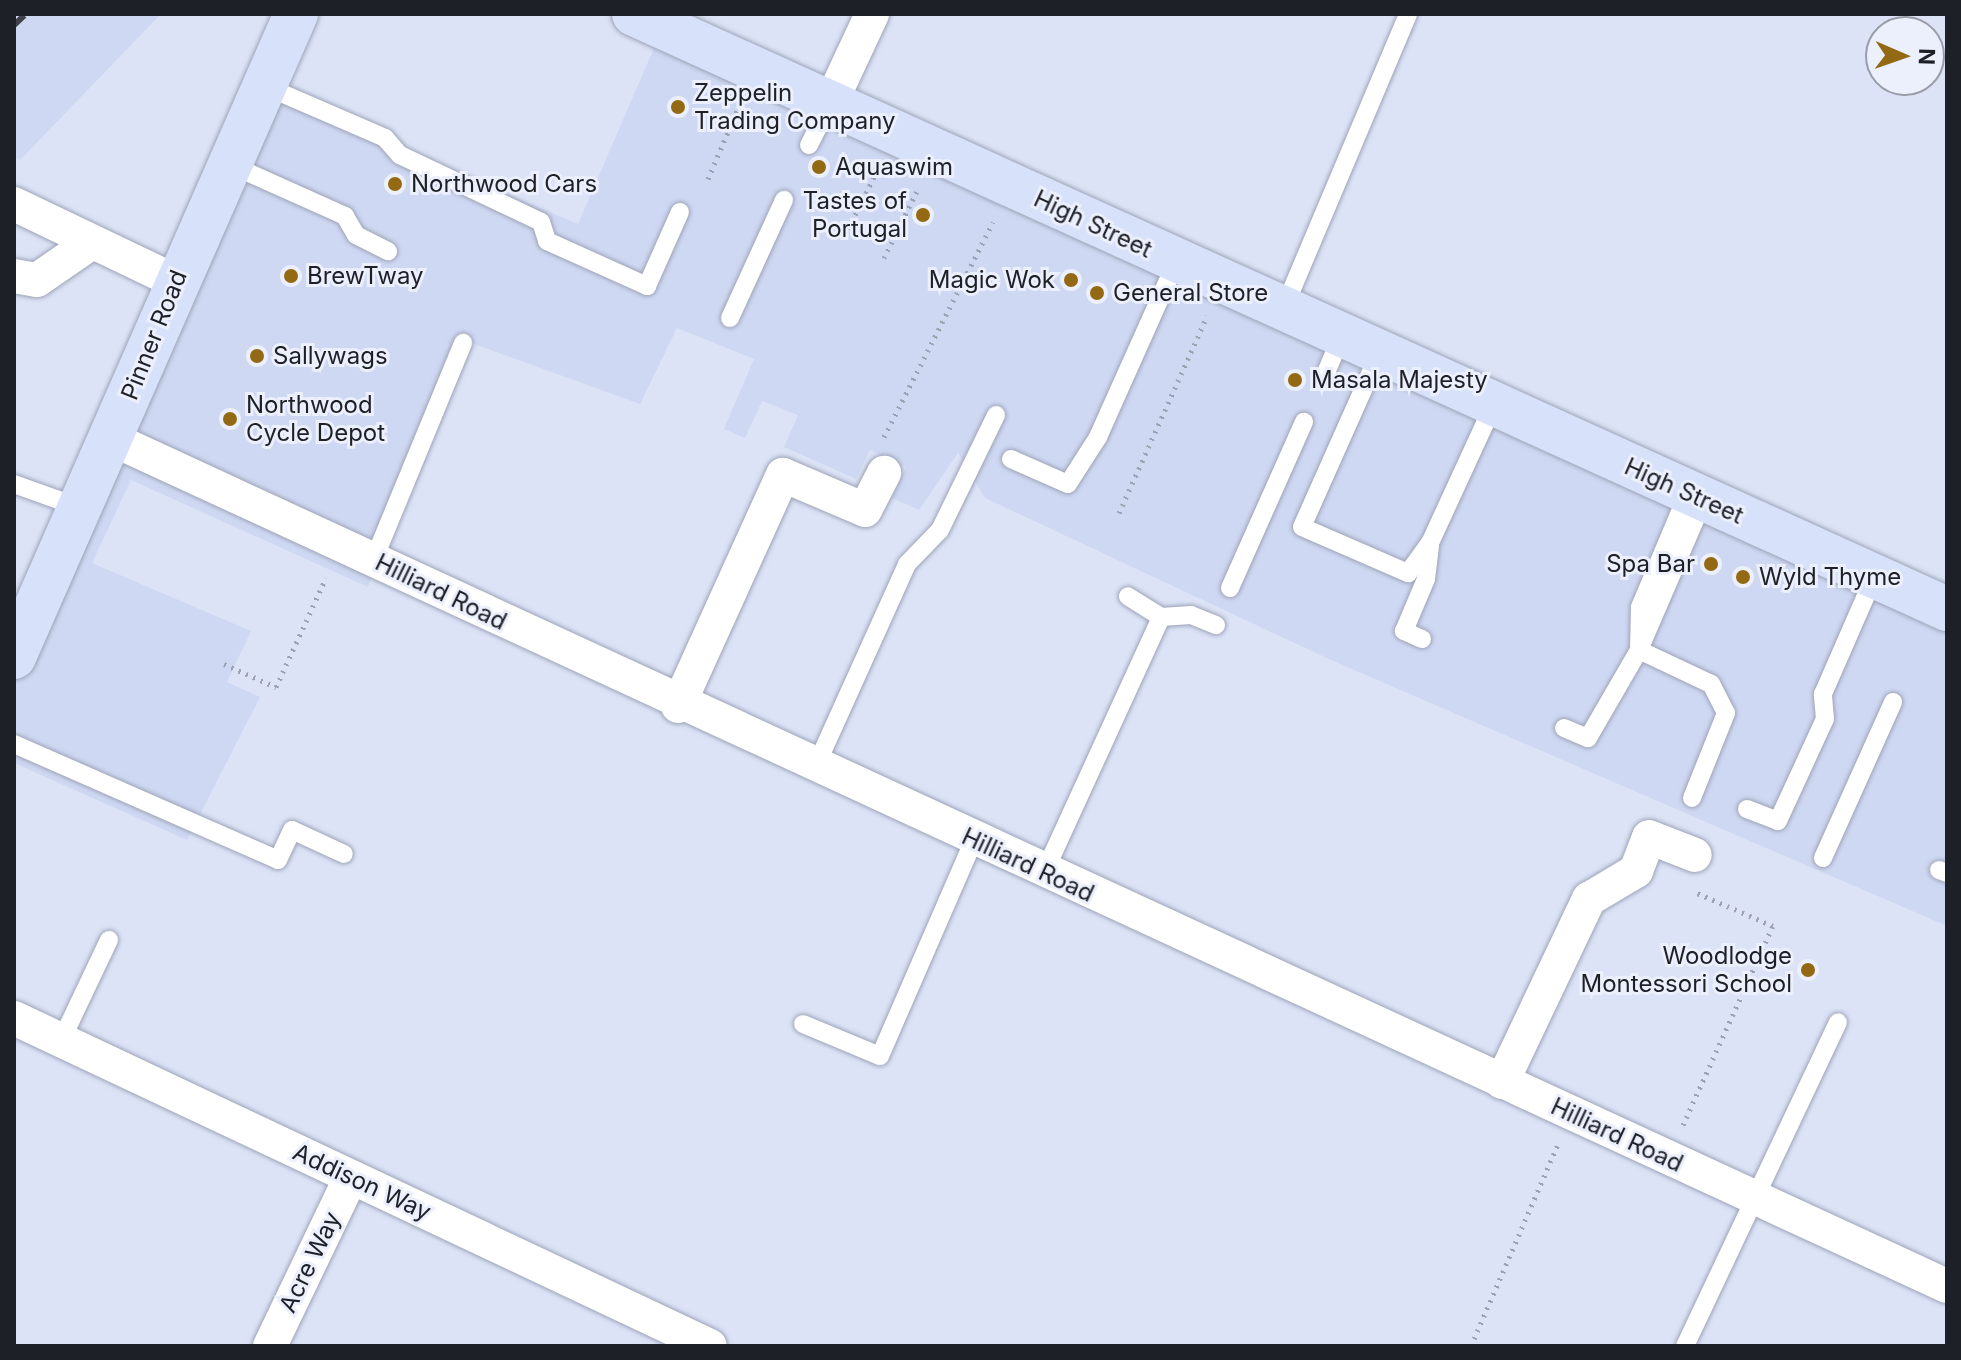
<!DOCTYPE html>
<style>
body{margin:0}
#map{position:relative;width:1961px;height:1360px;overflow:hidden;background:#dce3f7;font-family:Inter,sans-serif}
div>[style]{position:absolute}
.built>*{inset:0;background:#cfd8f3}
.path>*{height:5px;margin-top:-2.5px;transform-origin:0;background:repeating-linear-gradient(90deg,#9da2b2 0 2px,transparent 0 8px)}
.roads{filter:drop-shadow(0 0 2px #9da4b7) drop-shadow(0 0 2px #9da4b7)}
.lane>*{height:18px;margin:-9px;padding:0 9px;transform-origin:9px;border-radius:9px;background:#fff}
.street>*{height:34px;margin:-17px;padding:0 17px;transform-origin:17px;border-radius:17px;background:#fff}
.primary>*{height:44px;margin:-22px;padding:0 22px;transform-origin:22px;border-radius:22px;background:#d8e1fa}
.rail>*{height:6px;margin-top:-3px;transform-origin:0;background:repeating-linear-gradient(90deg,#3e414a 0 14px,transparent 0 28px)}
.dots>*{width:22px;height:22px;translate:-50% -50%;box-sizing:border-box;border:4px solid #ecf0fc;border-radius:50%}
span{translate:-50% -50%;white-space:nowrap;text-align:center;line-height:1.15;-webkit-text-stroke:6px #ecf0fc;paint-order:stroke}
.poi-label{font-size:24px;color:#1e2027}
.left{translate:0 -50%;text-align:left}
.right{translate:-100% -50%;text-align:right}
.street-label{font-size:24px;color:#1e2027}
.frame{position:absolute;inset:0;border:16px solid #1e2027;pointer-events:none}
.north{position:absolute;left:1865px;top:16px;width:80px;height:80px;box-sizing:border-box;background:#ecf0fc;border:2px solid #9a9da7;border-radius:50%;rotate:92deg;font-size:22px;font-weight:700;line-height:32px;text-align:center;color:#1e2027}
.north::after{content:'';display:block;margin:auto;width:28px;height:36px;background:#936a13;clip-path:polygon(50% 0,100% 100%,50% 72%,0 100%)}
</style>
<div id="map">
<div class="built">
<i style="clip-path:polygon(14px 14px,161px 14px,20px 160px,14px 156px)"></i>
<i style="clip-path:polygon(663px 27px,1947px 622px,1947px 926px,1331px 660px,985px 498px,958px 453px,919px 510px,892px 498px,906px 467px,870px 450px,856px 479px,784px 447px,798px 415px,762px 401px,745px 438px,724px 429px,754px 359px,677px 328px,640px 404px,471px 343px,368px 587px,131px 480px,92px 563px,251px 631px,227px 682px,260px 697px,187px 840px,14px 763px,14px 657px,259px 90px,578px 224px)"></i>
</div>
<div class="path">
<i style="left:708px;top:179px;width:79px;rotate:-67deg"></i>
<i style="left:848px;top:229px;width:67px;rotate:-63.4deg"></i>
<i style="left:884px;top:258px;width:79px;rotate:-63.8deg"></i>
<i style="left:884px;top:437px;width:241px;rotate:-63.1deg"></i>
<i style="left:1119px;top:513px;width:216px;rotate:-65.9deg"></i>
<i style="left:224px;top:664px;width:57px;rotate:23.9deg"></i>
<i style="left:276px;top:687px;width:120px;rotate:-65.4deg"></i>
<i style="left:1683px;top:1125px;width:218px;rotate:-65.7deg"></i>
<i style="left:1773px;top:926px;width:83px;rotate:-156.5deg"></i>
<i style="left:1471px;top:1346px;width:220px;rotate:-66.7deg"></i>
</div>
<div class="roads">
<div class="lane">
<i style="left:265px;top:86px;width:131px;rotate:23.4deg"></i>
<i style="left:385px;top:138px;width:23px;rotate:49deg"></i>
<i style="left:400px;top:155px;width:156px;rotate:25.4deg"></i>
<i style="left:541px;top:222px;width:20px;rotate:72deg"></i>
<i style="left:547px;top:241px;width:110px;rotate:24.2deg"></i>
<i style="left:647px;top:286px;width:81px;rotate:-66deg"></i>
<i style="left:809px;top:145px;width:48px;rotate:-62.9deg"></i>
<i style="left:229px;top:164px;width:127px;rotate:24.1deg"></i>
<i style="left:345px;top:216px;width:22px;rotate:60deg"></i>
<i style="left:356px;top:235px;width:36px;rotate:27deg"></i>
<i style="left:1284px;top:308px;width:319px;rotate:-67.1deg"></i>
<i style="left:730px;top:318px;width:130px;rotate:-65.4deg"></i>
<i style="left:1379px;top:354px;width:189px;rotate:114deg"></i>
<i style="left:1302px;top:527px;width:116px;rotate:23.5deg"></i>
<i style="left:1408px;top:573px;width:37px;rotate:-54deg"></i>
<i style="left:1430px;top:543px;width:151px;rotate:-65.3deg"></i>
<i style="left:1325px;top:375px;width:41px;rotate:-67.2deg"></i>
<i style="left:1011px;top:459px;width:62px;rotate:23.7deg"></i>
<i style="left:1068px;top:484px;width:56px;rotate:-57.4deg"></i>
<i style="left:1098px;top:437px;width:191px;rotate:-65.9deg"></i>
<i style="left:14px;top:484px;width:71px;rotate:19.7deg"></i>
<i style="left:374px;top:559px;width:234px;rotate:-67.6deg"></i>
<i style="left:1230px;top:588px;width:182px;rotate:-66deg"></i>
<i style="left:1161px;top:617px;width:30px;rotate:-4deg"></i>
<i style="left:1191px;top:615px;width:27px;rotate:22deg"></i>
<i style="left:1422px;top:639px;width:20px;rotate:-156deg"></i>
<i style="left:1404px;top:631px;width:56px;rotate:-67.1deg"></i>
<i style="left:1426px;top:579px;width:33px;rotate:-83deg"></i>
<i style="left:1564px;top:728px;width:26px;rotate:23deg"></i>
<i style="left:1588px;top:738px;width:102px;rotate:-59.9deg"></i>
<i style="left:1639px;top:650px;width:43px;rotate:-88.7deg"></i>
<i style="left:1640px;top:607px;width:124px;rotate:-67.2deg"></i>
<i style="left:14px;top:744px;width:288px;rotate:23.7deg"></i>
<i style="left:278px;top:860px;width:33px;rotate:-65deg"></i>
<i style="left:292px;top:830px;width:57px;rotate:24.8deg"></i>
<i style="left:815px;top:768px;width:224px;rotate:-65.7deg"></i>
<i style="left:907px;top:564px;width:47px;rotate:-45.9deg"></i>
<i style="left:940px;top:530px;width:128px;rotate:-64deg"></i>
<i style="left:1692px;top:798px;width:92px;rotate:-68.2deg"></i>
<i style="left:1726px;top:713px;width:33px;rotate:-117deg"></i>
<i style="left:1711px;top:684px;width:80px;rotate:-154.7deg"></i>
<i style="left:1639px;top:650px;width:164px;rotate:-66.7deg"></i>
<i style="left:1747px;top:809px;width:33px;rotate:21deg"></i>
<i style="left:1778px;top:821px;width:112px;rotate:-65.3deg"></i>
<i style="left:1825px;top:719px;width:25px;rotate:-95deg"></i>
<i style="left:1823px;top:694px;width:128px;rotate:-66.4deg"></i>
<i style="left:1823px;top:858px;width:171px;rotate:-65.8deg"></i>
<i style="left:1939px;top:870px;width:9px;rotate:21deg"></i>
<i style="left:1044px;top:873px;width:281px;rotate:-65.4deg"></i>
<i style="left:1161px;top:617px;width:39px;rotate:-148deg"></i>
<i style="left:803px;top:1024px;width:83px;rotate:22.6deg"></i>
<i style="left:880px;top:1056px;width:236px;rotate:-66.5deg"></i>
<i style="left:61px;top:1041px;width:112px;rotate:-64.6deg"></i>
<i style="left:1685px;top:1346px;width:358px;rotate:-64.7deg"></i>
</div>
<div class="street">
<i style="left:831px;top:102px;width:97px;rotate:-65deg"></i>
<i style="left:14px;top:204px;width:178px;rotate:25.6deg"></i>
<i style="left:14px;top:276px;width:23px;rotate:10deg"></i>
<i style="left:37px;top:280px;width:67px;rotate:-34.6deg"></i>
<i style="left:112px;top:439px;width:2021px;rotate:24.78deg"></i>
<i style="left:678px;top:706px;width:254px;rotate:-65.6deg"></i>
<i style="left:783px;top:475px;width:89px;rotate:23.1deg"></i>
<i style="left:865px;top:510px;width:42px;rotate:-62.8deg"></i>
<i style="left:14px;top:1018px;width:769px;rotate:25.23deg"></i>
<i style="left:1502px;top:1082px;width:203px;rotate:-64.6deg"></i>
<i style="left:1589px;top:899px;width:55px;rotate:-30.8deg"></i>
<i style="left:1636px;top:871px;width:36px;rotate:-69deg"></i>
<i style="left:1649px;top:837px;width:49px;rotate:21.4deg"></i>
<i style="left:270px;top:1346px;width:187px;rotate:-64.4deg"></i>
</div>
<div class="primary">
<i style="left:634px;top:14px;width:1442px;rotate:24.38deg"></i>
<i style="left:14px;top:657px;width:702px;rotate:-66.32deg"></i>
</div>
</div>
<div class="rail">
<i style="left:14px;top:25px;width:16px;rotate:-43deg"></i>
</div>
<div class="dots">
<i style="left:678px;top:107px;background:#936a13"></i>
<i style="left:819px;top:167px;background:#936a13"></i>
<i style="left:395px;top:184px;background:#936a13"></i>
<i style="left:923px;top:215px;background:#936a13"></i>
<i style="left:291px;top:276px;background:#936a13"></i>
<i style="left:1071px;top:280px;background:#936a13"></i>
<i style="left:1097px;top:293px;background:#936a13"></i>
<i style="left:257px;top:356px;background:#936a13"></i>
<i style="left:1295px;top:380px;background:#936a13"></i>
<i style="left:230px;top:419px;background:#936a13"></i>
<i style="left:1711px;top:564px;background:#936a13"></i>
<i style="left:1743px;top:577px;background:#936a13"></i>
<i style="left:1808px;top:970px;background:#936a13"></i>
</div>
<div class="poi-label">
<span class="left" style="left:694px;top:107px">Zeppelin<br>Trading Company</span>
<span class="left" style="left:835px;top:167px">Aquaswim</span>
<span class="left" style="left:411px;top:184px">Northwood Cars</span>
<span class="right" style="left:907px;top:215px">Tastes of<br>Portugal</span>
<span class="left" style="left:307px;top:276px">BrewTway</span>
<span class="right" style="left:1055px;top:280px">Magic Wok</span>
<span class="left" style="left:1113px;top:293px">General Store</span>
<span class="left" style="left:273px;top:356px">Sallywags</span>
<span class="left" style="left:1311px;top:380px">Masala Majesty</span>
<span class="left" style="left:246px;top:419px">Northwood<br>Cycle Depot</span>
<span class="right" style="left:1695px;top:564px">Spa Bar</span>
<span class="left" style="left:1759px;top:577px">Wyld Thyme</span>
<span class="right" style="left:1792px;top:970px">Woodlodge<br>Montessori School</span>
</div>
<div class="street-label">
<span style="left:1093px;top:224px;rotate:25deg">High Street</span>
<span style="left:154px;top:335px;rotate:-68deg">Pinner Road</span>
<span style="left:1684px;top:491px;rotate:24deg">High Street</span>
<span style="left:441px;top:592px;rotate:26deg">Hilliard Road</span>
<span style="left:1028px;top:865px;rotate:25deg">Hilliard Road</span>
<span style="left:1617px;top:1135px;rotate:25deg">Hilliard Road</span>
<span style="left:362px;top:1182px;rotate:25deg">Addison Way</span>
<span style="left:310px;top:1262px;rotate:-64deg">Acre Way</span>
</div>
<div class="frame"></div>
<div class="north">N</div>
</div>
